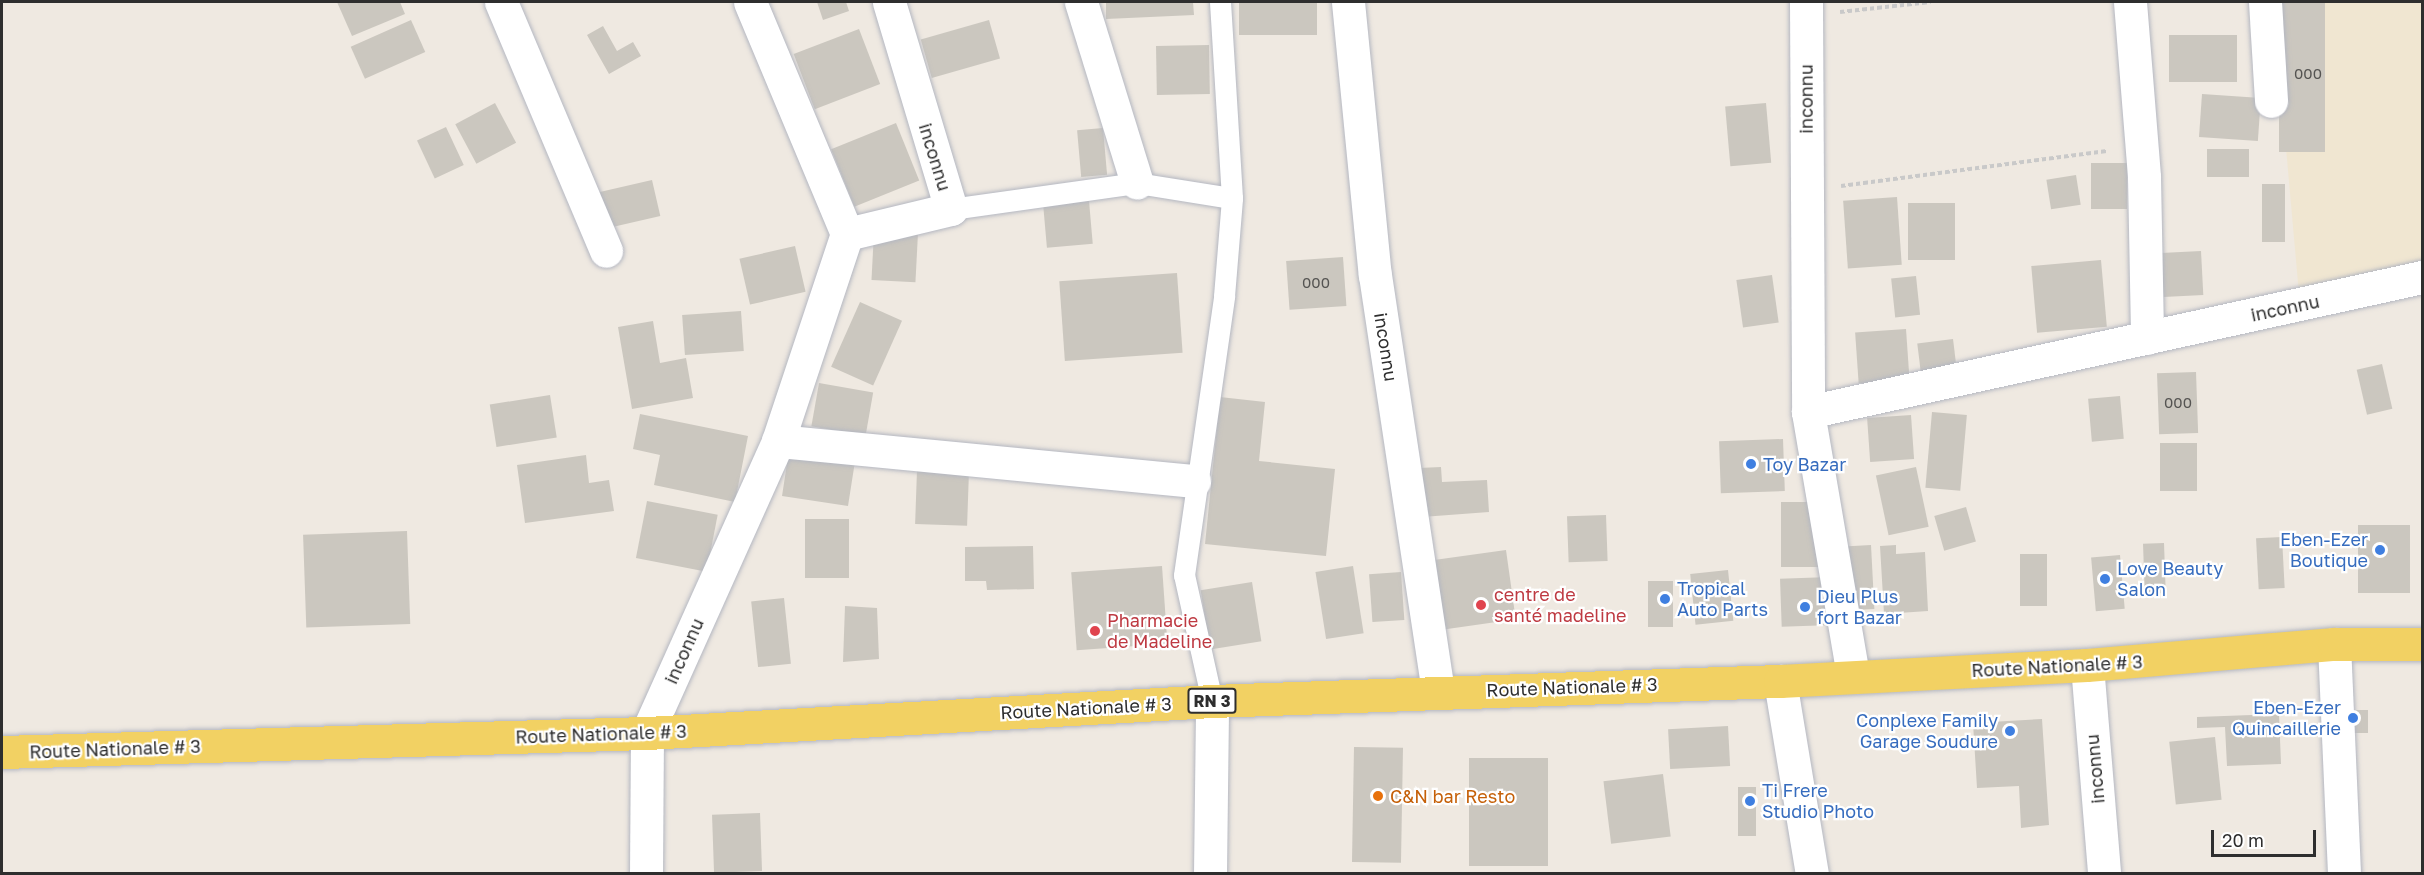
<!DOCTYPE html>
<meta charset="utf-8">
<style>
body{margin:0}
#map{position:relative;width:2424px;height:875px;overflow:hidden;background:#efe9e1;font-family:"Golos Text",sans-serif}
div>[style]{position:absolute}
.education>*{inset:0;background:#f0e6d1}
.building>*{inset:0;background:#cbc7bf;transform-origin:0 0}
.path>*{height:4px;margin-top:-2px;transform-origin:0;background:repeating-linear-gradient(90deg,#c9c9c9 0 4.5px,transparent 0 7.5px)}
.roads{filter:drop-shadow(0 0 2px #b4b7c1) drop-shadow(0 0 2px #b4b7c1)}
.service>*{height:21px;margin:-10.5px;padding:0 10.5px;transform-origin:10.5px;border-radius:10.5px;background:#fff}
.minor>*{height:33px;margin:-16.5px;padding:0 16.5px;transform-origin:16.5px;border-radius:16.5px;background:#fff}
.tertiary>*{height:33px;margin:-16.5px;padding:0 16.5px;transform-origin:16.5px;border-radius:16.5px;background:#fff}
.primary>*{height:33px;margin:-16.5px;padding:0 16.5px;transform-origin:16.5px;border-radius:16.5px;background:#f2d163}
.dots>*{width:16px;height:16px;translate:-50% -50%;box-sizing:border-box;border:3px solid #fff;border-radius:50%}
span{translate:-50% -50%;white-space:nowrap;text-align:center;line-height:1.15;-webkit-text-stroke:4.5px #fff;paint-order:stroke}
.number-label{font-size:15px;color:#555452}
.number-label span{-webkit-text-stroke-width:0}
.shield-label span{padding:2px 4px;background:#fff;border:2px solid;border-radius:4px;-webkit-text-stroke-width:0}
.shield-label{font-size:16px;color:#2e2e2e;font-weight:700}
.street-label{font-size:18px;color:#2e2e2e}
.shop-label{font-size:18px;color:#366cbe}
.left{translate:0 -50%;text-align:left}
.right{translate:-100% -50%;text-align:right}
.health-label{font-size:18px;color:#be3a42}
.food-label{font-size:18px;color:#c56008}
.frame{position:absolute;inset:0;border:3px solid #2e2e2e;pointer-events:none}
.scale{position:absolute;left:2211px;top:830px;width:105px;height:27px;box-sizing:border-box;border:3px solid #2e2e2e;border-top:0;padding-left:8px;font-size:18px;line-height:21px;white-space:nowrap;color:#2e2e2e;-webkit-text-stroke:4px #fff;paint-order:stroke}
</style>
<div id="map">
<div class="education">
<i style="clip-path:polygon(2273px 2px,2422px 2px,2422px 268px,2299px 294px)"></i>
</div>
<div class="building">
<i style="clip-path:polygon(337px 2px,400px 2px,405px 14px,352px 36px)"></i>
<i style="clip-path:polygon(817px 2px,846px 2px,849px 11px,823px 20px)"></i>
<i style="clip-path:polygon(1106px 2px,1193px 2px,1194px 15px,1106px 19px)"></i>
<i style="left:1239px;top:2px;width:78px;height:33px"></i>
<i style="left:2279px;top:2px;width:46px;height:150px"></i>
<i style="left:411px;top:20px;width:35px;height:66px;rotate:66deg"></i>
<i style="left:989px;top:20px;width:40px;height:71px;rotate:74deg"></i>
<i style="clip-path:polygon(603px 26px,617px 51px,633px 42px,641px 56px,609px 74px,587px 35px)"></i>
<i style="left:859px;top:29px;width:59px;height:70px;rotate:69deg"></i>
<i style="left:2237px;top:35px;width:47px;height:68px;rotate:90deg"></i>
<i style="left:1209px;top:45px;width:49px;height:53px;rotate:89deg"></i>
<i style="left:2202px;top:94px;width:59px;height:43px;rotate:4deg"></i>
<i style="left:495px;top:103px;width:45px;height:45px;rotate:62deg"></i>
<i style="left:1766px;top:103px;width:60px;height:41px;rotate:85deg"></i>
<i style="left:896px;top:123px;width:62px;height:70px;rotate:68deg"></i>
<i style="left:446px;top:127px;width:42px;height:32px;rotate:65deg"></i>
<i style="left:1103px;top:128px;width:47px;height:26px;rotate:85deg"></i>
<i style="left:2207px;top:149px;width:42px;height:28px"></i>
<i style="left:2127px;top:163px;width:46px;height:36px;rotate:90deg"></i>
<i style="left:2076px;top:175px;width:30px;height:30px;rotate:81deg"></i>
<i style="left:652px;top:180px;width:37px;height:58px;rotate:77deg"></i>
<i style="left:2262px;top:184px;width:23px;height:58px"></i>
<i style="left:1897px;top:197px;width:68px;height:54px;rotate:86deg"></i>
<i style="left:1089px;top:201px;width:43px;height:46px;rotate:85deg"></i>
<i style="left:1908px;top:203px;width:47px;height:57px"></i>
<i style="left:874px;top:232px;width:44px;height:48px;rotate:3deg"></i>
<i style="left:795px;top:246px;width:47px;height:57px;rotate:77deg"></i>
<i style="left:2201px;top:251px;width:44px;height:40px;rotate:87deg"></i>
<i style="left:1343px;top:257px;width:49px;height:57px;rotate:86deg"></i>
<i style="left:2101px;top:260px;width:67px;height:70px;rotate:85deg"></i>
<i style="left:1177px;top:273px;width:80px;height:118px;rotate:86deg"></i>
<i style="left:1772px;top:275px;width:48px;height:36px;rotate:82deg"></i>
<i style="left:1916px;top:276px;width:39px;height:25px;rotate:84deg"></i>
<i style="left:860px;top:302px;width:46px;height:71px;rotate:24deg"></i>
<i style="left:741px;top:311px;width:40px;height:59px;rotate:86deg"></i>
<i style="clip-path:polygon(653px 321px,660px 363px,686px 358px,693px 398px,632px 409px,618px 327px)"></i>
<i style="left:1906px;top:329px;width:51px;height:51px;rotate:86deg"></i>
<i style="left:1953px;top:339px;width:34px;height:36px;rotate:83deg"></i>
<i style="left:2382px;top:364px;width:46px;height:26px;rotate:77deg"></i>
<i style="left:2196px;top:372px;width:61px;height:39px;rotate:88deg"></i>
<i style="left:819px;top:383px;width:55px;height:44px;rotate:10deg"></i>
<i style="left:550px;top:395px;width:43px;height:61px;rotate:81deg"></i>
<i style="left:2120px;top:396px;width:43px;height:32px;rotate:85deg"></i>
<i style="clip-path:polygon(1220px 397px,1265px 402px,1259px 461px,1335px 469px,1326px 556px,1205px 544px)"></i>
<i style="left:1932px;top:412px;width:35px;height:76px;rotate:5deg"></i>
<i style="clip-path:polygon(640px 414px,748px 436px,735px 502px,654px 485px,660px 455px,633px 449px)"></i>
<i style="left:1911px;top:415px;width:44px;height:44px;rotate:86deg"></i>
<i style="left:1783px;top:439px;width:52px;height:64px;rotate:88deg"></i>
<i style="left:2160px;top:443px;width:37px;height:48px"></i>
<i style="clip-path:polygon(821px 450px,856px 455px,848px 506px,782px 496px,788px 457px,819px 462px)"></i>
<i style="clip-path:polygon(586px 455px,589px 483px,609px 480px,614px 511px,525px 523px,517px 465px)"></i>
<i style="clip-path:polygon(1441px 467px,1442px 482px,1487px 480px,1489px 512px,1422px 517px,1419px 468px)"></i>
<i style="left:1916px;top:467px;width:61px;height:41px;rotate:78deg"></i>
<i style="left:917px;top:470px;width:52px;height:54px;rotate:2deg"></i>
<i style="left:647px;top:501px;width:72px;height:58px;rotate:11deg"></i>
<i style="clip-path:polygon(1781px 502px,1814px 502px,1814px 544px,1823px 544px,1823px 567px,1781px 567px)"></i>
<i style="left:1966px;top:507px;width:36px;height:33px;rotate:74deg"></i>
<i style="left:1606px;top:515px;width:46px;height:39px;rotate:88deg"></i>
<i style="left:805px;top:519px;width:44px;height:59px"></i>
<i style="left:2358px;top:525px;width:52px;height:68px"></i>
<i style="left:407px;top:531px;width:93px;height:104px;rotate:88deg"></i>
<i style="left:2282px;top:537px;width:51px;height:26px;rotate:87deg"></i>
<i style="left:2164px;top:543px;width:50px;height:21px;rotate:88deg"></i>
<i style="left:1871px;top:545px;width:64px;height:27px;rotate:87deg"></i>
<i style="clip-path:polygon(1896px 545px,1896px 554px,1925px 552px,1928px 611px,1884px 614px,1880px 546px)"></i>
<i style="clip-path:polygon(1033px 546px,1034px 589px,987px 590px,986px 581px,965px 581px,965px 547px)"></i>
<i style="left:1506px;top:550px;width:70px;height:78px;rotate:82deg"></i>
<i style="left:2020px;top:554px;width:27px;height:52px"></i>
<i style="left:2120px;top:555px;width:54px;height:29px;rotate:85deg"></i>
<i style="left:1162px;top:566px;width:78px;height:91px;rotate:86deg"></i>
<i style="left:1353px;top:566px;width:68px;height:38px;rotate:81deg"></i>
<i style="left:1728px;top:570px;width:51px;height:38px;rotate:84deg"></i>
<i style="left:1401px;top:572px;width:48px;height:32px;rotate:86deg"></i>
<i style="left:1830px;top:577px;width:48px;height:50px;rotate:88deg"></i>
<i style="left:1648px;top:581px;width:25px;height:46px"></i>
<i style="left:1252px;top:582px;width:60px;height:52px;rotate:81deg"></i>
<i style="left:784px;top:598px;width:66px;height:33px;rotate:84deg"></i>
<i style="clip-path:polygon(845px 606px,877px 608px,879px 659px,843px 662px)"></i>
<i style="left:2344px;top:710px;width:24px;height:23px"></i>
<i style="clip-path:polygon(2279px 714px,2281px 764px,2227px 766px,2225px 727px,2197px 728px,2197px 717px)"></i>
<i style="clip-path:polygon(2042px 719px,2049px 825px,2021px 828px,2019px 786px,1977px 788px,1973px 723px)"></i>
<i style="left:1728px;top:726px;width:40px;height:60px;rotate:87deg"></i>
<i style="left:2215px;top:737px;width:63px;height:46px;rotate:84deg"></i>
<i style="left:1354px;top:747px;width:49px;height:115px;rotate:1deg"></i>
<i style="left:1548px;top:758px;width:108px;height:79px;rotate:90deg"></i>
<i style="left:1663px;top:774px;width:63px;height:60px;rotate:83deg"></i>
<i style="left:1738px;top:787px;width:18px;height:49px"></i>
<i style="left:760px;top:813px;width:58px;height:48px;rotate:88deg"></i>
</div>
<div class="path">
<i style="left:1840px;top:12px;width:91px;rotate:-6.3deg"></i>
<i style="left:1841px;top:186px;width:268px;rotate:-7.5deg"></i>
</div>
<div class="roads">
<div class="service">
<i style="left:951px;top:209px;width:188px;rotate:-8deg"></i>
<i style="left:1137px;top:183px;width:96px;rotate:9deg"></i>
<i style="left:1212px;top:701px;width:129px;rotate:-102.5deg"></i>
<i style="left:1184px;top:575px;width:282px;rotate:-81.8deg"></i>
<i style="left:1224px;top:296px;width:98px;rotate:-85.3deg"></i>
<i style="left:1232px;top:198px;width:196px;rotate:-93.5deg"></i>
</div>
<div class="minor">
<i style="left:501px;top:2px;width:270px;rotate:67.1deg"></i>
<i style="left:1081px;top:2px;width:189px;rotate:72.8deg"></i>
<i style="left:1348px;top:2px;width:274px;rotate:84.4deg"></i>
<i style="left:1375px;top:275px;width:421px;rotate:81.4deg"></i>
<i style="left:1806px;top:2px;width:410px;rotate:89.7deg"></i>
<i style="left:1808px;top:412px;width:268px;rotate:80.3deg"></i>
<i style="left:2130px;top:2px;width:176px;rotate:85.4deg"></i>
<i style="left:2144px;top:177px;width:161px;rotate:88.9deg"></i>
<i style="left:2265px;top:2px;width:99px;rotate:86.5deg"></i>
<i style="left:847px;top:234px;width:107px;rotate:-13.5deg"></i>
<i style="left:951px;top:209px;width:216px;rotate:-106.7deg"></i>
<i style="left:1808px;top:412px;width:629px;rotate:-12.4deg"></i>
<i style="left:778px;top:441px;width:418px;rotate:5.5deg"></i>
<i style="left:2334px;top:644px;width:230px;rotate:87.5deg"></i>
<i style="left:2087px;top:665px;width:210px;rotate:85.3deg"></i>
<i style="left:1780px;top:681px;width:196px;rotate:80.6deg"></i>
<i style="left:646px;top:874px;width:141px;rotate:-89.6deg"></i>
<i style="left:647px;top:733px;width:320px;rotate:-65.8deg"></i>
<i style="left:778px;top:441px;width:218px;rotate:-71.6deg"></i>
<i style="left:847px;top:234px;width:251px;rotate:-112.7deg"></i>
</div>
<div class="tertiary">
<i style="left:1210px;top:874px;width:173px;rotate:-89.3deg"></i>
</div>
<div class="primary">
<i style="left:2px;top:752px;width:645px;rotate:-1.69deg"></i>
<i style="left:647px;top:733px;width:566px;rotate:-3.24deg"></i>
<i style="left:1212px;top:701px;width:568px;rotate:-2.02deg"></i>
<i style="left:1780px;top:681px;width:307px;rotate:-3deg"></i>
<i style="left:2087px;top:665px;width:248px;rotate:-4.9deg"></i>
<i style="left:2334px;top:644px;width:88px"></i>
</div>
</div>
<div class="dots">
<i style="left:1751px;top:464px;background:#3f7fe0"></i>
<i style="left:2380px;top:550px;background:#3f7fe0"></i>
<i style="left:2105px;top:579px;background:#3f7fe0"></i>
<i style="left:1665px;top:599px;background:#3f7fe0"></i>
<i style="left:1481px;top:605px;background:#e0444e"></i>
<i style="left:1805px;top:607px;background:#3f7fe0"></i>
<i style="left:1095px;top:631px;background:#e0444e"></i>
<i style="left:2353px;top:718px;background:#3f7fe0"></i>
<i style="left:2010px;top:731px;background:#3f7fe0"></i>
<i style="left:1378px;top:796px;background:#e8710a"></i>
<i style="left:1750px;top:801px;background:#3f7fe0"></i>
</div>
<div class="number-label">
<span style="left:2308px;top:74px">000</span>
<span style="left:1316px;top:283px">000</span>
<span style="left:2178px;top:403px">000</span>
</div>
<div class="shield-label">
<span style="left:1212px;top:701px">RN 3</span>
</div>
<div class="street-label">
<span style="left:1806px;top:99px;rotate:-90deg">inconnu</span>
<span style="left:935px;top:157px;rotate:73deg">inconnu</span>
<span style="left:2285px;top:308px;rotate:-12deg">inconnu</span>
<span style="left:1386px;top:347px;rotate:81deg">inconnu</span>
<span style="left:684px;top:651px;rotate:-66deg">inconnu</span>
<span style="left:2057px;top:666px;rotate:-3deg">Route Nationale # 3</span>
<span style="left:1572px;top:687px;rotate:-2deg">Route Nationale # 3</span>
<span style="left:1086px;top:708px;rotate:-3deg">Route Nationale # 3</span>
<span style="left:601px;top:734px;rotate:-2deg">Route Nationale # 3</span>
<span style="left:115px;top:749px;rotate:-2deg">Route Nationale # 3</span>
<span style="left:2095px;top:769px;rotate:-95deg">inconnu</span>
</div>
<div class="shop-label">
<span class="left" style="left:1763px;top:464px">Toy Bazar</span>
<span class="right" style="left:2368px;top:550px">Eben-Ezer<br>Boutique</span>
<span class="left" style="left:2117px;top:579px">Love Beauty<br>Salon</span>
<span class="left" style="left:1677px;top:599px">Tropical<br>Auto Parts</span>
<span class="left" style="left:1817px;top:607px">Dieu Plus<br>fort Bazar</span>
<span class="right" style="left:2341px;top:718px">Eben-Ezer<br>Quincaillerie</span>
<span class="right" style="left:1998px;top:731px">Conplexe Family<br>Garage Soudure</span>
<span class="left" style="left:1762px;top:801px">Ti Frere<br>Studio Photo</span>
</div>
<div class="health-label">
<span class="left" style="left:1494px;top:605px">centre de<br>santé madeline</span>
<span class="left" style="left:1107px;top:631px">Pharmacie<br>de Madeline</span>
</div>
<div class="food-label">
<span class="left" style="left:1390px;top:796px">C&amp;N bar Resto</span>
</div>
<div class="frame"></div>
<div class="scale">20 m</div>
</div>
